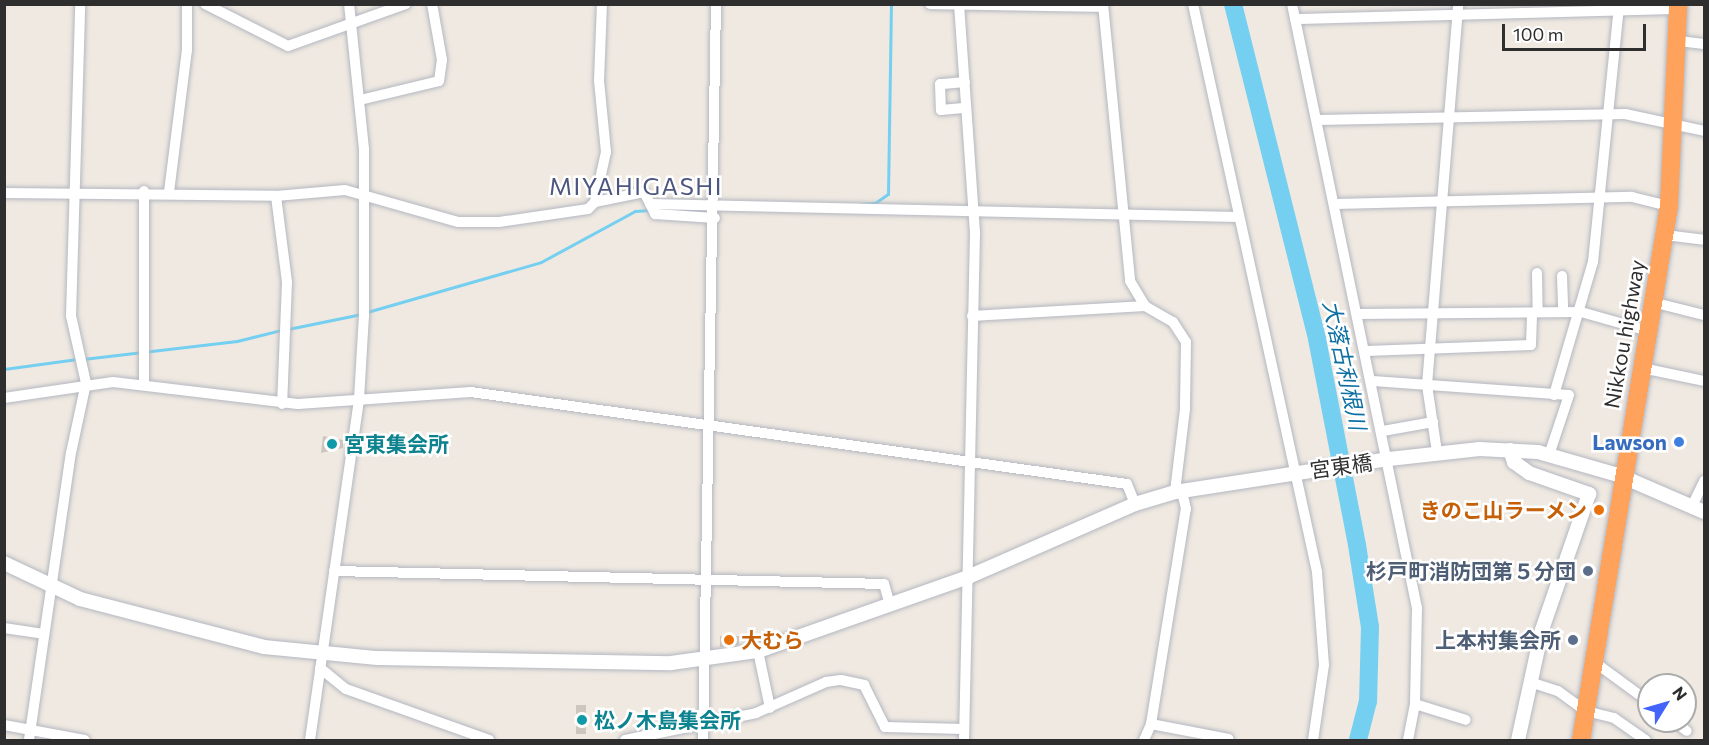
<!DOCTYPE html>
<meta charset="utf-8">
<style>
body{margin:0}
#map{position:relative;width:1709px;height:745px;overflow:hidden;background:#efe9e1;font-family:Commissioner,"Noto Sans JP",sans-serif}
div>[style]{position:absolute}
.stream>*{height:3px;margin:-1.5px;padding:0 1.5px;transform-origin:1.5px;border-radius:1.5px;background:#75cff0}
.river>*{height:18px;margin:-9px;padding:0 9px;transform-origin:9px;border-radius:9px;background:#75cff0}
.building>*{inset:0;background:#cbc7bf;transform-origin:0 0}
.roads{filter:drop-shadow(0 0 2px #b4b7c1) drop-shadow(0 0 2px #b4b7c1)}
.street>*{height:10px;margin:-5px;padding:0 5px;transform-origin:5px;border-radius:5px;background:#fff}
.secondary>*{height:14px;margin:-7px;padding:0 7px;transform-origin:7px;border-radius:7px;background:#fff}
.highway>*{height:18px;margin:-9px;padding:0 9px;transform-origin:9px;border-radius:9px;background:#ffa35c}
.dots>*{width:16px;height:16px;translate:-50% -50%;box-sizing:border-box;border:3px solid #fff;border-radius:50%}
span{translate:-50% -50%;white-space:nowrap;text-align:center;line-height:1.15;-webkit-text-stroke:5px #fff;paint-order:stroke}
.street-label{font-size:21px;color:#2e2e2e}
.shop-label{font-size:21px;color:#366cbe;font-weight:700}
.right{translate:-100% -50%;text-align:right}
.culture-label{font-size:21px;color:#0d838f;font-weight:700}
.left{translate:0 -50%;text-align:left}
.food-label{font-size:21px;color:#c56008;font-weight:700}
.service-label{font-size:21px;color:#4e5e75;font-weight:700}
.water-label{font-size:22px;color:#0d6fa3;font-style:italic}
.quarter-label{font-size:24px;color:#4d5680;letter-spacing:1.5px}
.frame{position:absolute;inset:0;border:6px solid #2e2e2e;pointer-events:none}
.north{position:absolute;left:1637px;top:673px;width:60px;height:60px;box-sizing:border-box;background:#fff;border:2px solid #ababab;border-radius:50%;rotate:53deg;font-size:16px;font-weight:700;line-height:24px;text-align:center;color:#2e2e2e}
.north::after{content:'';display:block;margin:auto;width:21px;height:27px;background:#4264fb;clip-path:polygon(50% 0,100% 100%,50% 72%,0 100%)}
.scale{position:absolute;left:1502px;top:24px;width:144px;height:27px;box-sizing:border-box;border:3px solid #2e2e2e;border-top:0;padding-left:8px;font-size:18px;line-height:21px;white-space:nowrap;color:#2e2e2e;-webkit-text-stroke:4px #fff;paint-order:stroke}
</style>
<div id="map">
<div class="stream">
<i style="left:860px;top:204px;width:15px;rotate:-4deg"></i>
<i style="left:875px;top:203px;width:16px;rotate:-35deg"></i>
<i style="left:888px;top:194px;width:190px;rotate:-89.1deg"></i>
<i style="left:367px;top:312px;width:181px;rotate:-16deg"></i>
<i style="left:541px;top:262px;width:107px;rotate:-28.5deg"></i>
<i style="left:635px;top:211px;width:15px;rotate:-4deg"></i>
<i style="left:288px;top:329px;width:75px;rotate:-11.6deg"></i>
<i style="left:83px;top:359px;width:155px;rotate:-6.7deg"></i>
<i style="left:237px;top:341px;width:45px;rotate:-14deg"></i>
<i style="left:4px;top:369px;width:74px;rotate:-7.8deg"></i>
</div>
<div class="river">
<i style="left:1233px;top:4px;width:345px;rotate:75.9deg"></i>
<i style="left:1317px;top:339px;width:210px;rotate:79deg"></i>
<i style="left:1357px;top:545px;width:83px;rotate:81deg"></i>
<i style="left:1370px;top:627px;width:74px;rotate:91.5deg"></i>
<i style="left:1368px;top:701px;width:40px;rotate:104.4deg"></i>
</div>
<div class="building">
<i style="clip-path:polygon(323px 436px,343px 440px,343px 448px,321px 453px)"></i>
<i style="clip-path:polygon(720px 636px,739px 636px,739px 645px,720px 647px)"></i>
<i style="left:576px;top:705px;width:10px;height:29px"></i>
</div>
<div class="roads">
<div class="street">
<i style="left:205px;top:4px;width:93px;rotate:26.8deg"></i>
<i style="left:288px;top:46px;width:125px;rotate:-19.6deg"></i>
<i style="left:930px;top:4px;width:173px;rotate:1deg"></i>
<i style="left:959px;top:4px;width:230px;rotate:86deg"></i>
<i style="left:975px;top:233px;width:507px;rotate:91.24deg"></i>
<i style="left:1103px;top:4px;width:278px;rotate:84.4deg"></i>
<i style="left:1130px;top:281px;width:29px;rotate:59deg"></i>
<i style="left:1145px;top:306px;width:32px;rotate:30deg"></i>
<i style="left:1173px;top:322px;width:24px;rotate:57deg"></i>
<i style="left:1186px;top:342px;width:67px;rotate:90.9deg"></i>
<i style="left:1185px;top:409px;width:84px;rotate:96.9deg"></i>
<i style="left:1193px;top:4px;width:581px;rotate:77.68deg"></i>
<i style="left:1317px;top:572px;width:93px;rotate:85.7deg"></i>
<i style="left:1324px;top:665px;width:76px;rotate:98.3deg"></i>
<i style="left:1292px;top:4px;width:617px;rotate:78.31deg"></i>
<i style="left:1417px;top:608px;width:96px;rotate:91.2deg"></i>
<i style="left:1415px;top:704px;width:37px;rotate:101deg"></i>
<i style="left:1295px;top:19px;width:383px;rotate:-1.5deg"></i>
<i style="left:1679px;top:41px;width:25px;rotate:7deg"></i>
<i style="left:965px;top:82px;width:25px;rotate:175deg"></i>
<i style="left:940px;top:84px;width:26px;rotate:88deg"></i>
<i style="left:941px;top:110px;width:25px;rotate:-5deg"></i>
<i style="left:360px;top:100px;width:81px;rotate:-13.5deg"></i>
<i style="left:439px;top:81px;width:21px;rotate:-82deg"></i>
<i style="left:442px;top:60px;width:57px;rotate:-100.1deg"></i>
<i style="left:1317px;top:120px;width:308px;rotate:-1.1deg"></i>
<i style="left:1625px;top:114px;width:81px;rotate:12.1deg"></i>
<i style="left:169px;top:192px;width:143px;rotate:-82.8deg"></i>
<i style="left:187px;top:50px;width:46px;rotate:-90deg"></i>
<i style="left:4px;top:193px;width:272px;rotate:0.6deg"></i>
<i style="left:276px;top:196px;width:69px;rotate:-5deg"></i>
<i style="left:345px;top:190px;width:117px;rotate:15.8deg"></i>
<i style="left:458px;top:222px;width:41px"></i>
<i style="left:499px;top:222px;width:90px;rotate:-8.3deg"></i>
<i style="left:588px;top:209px;width:10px;rotate:-45deg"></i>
<i style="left:595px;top:202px;width:50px;rotate:-11.5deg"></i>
<i style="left:644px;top:192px;width:25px;rotate:63deg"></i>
<i style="left:655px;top:214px;width:60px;rotate:3.8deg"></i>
<i style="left:276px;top:196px;width:87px;rotate:82.7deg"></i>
<i style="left:287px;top:282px;width:122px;rotate:92.3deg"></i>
<i style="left:595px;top:202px;width:51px;rotate:-77.6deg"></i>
<i style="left:606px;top:152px;width:71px;rotate:-95.6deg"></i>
<i style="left:599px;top:81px;width:77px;rotate:-87.8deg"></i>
<i style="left:650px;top:204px;width:588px;rotate:1.27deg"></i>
<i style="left:1335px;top:204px;width:297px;rotate:-1.4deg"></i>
<i style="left:1632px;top:197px;width:38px;rotate:14deg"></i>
<i style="left:1665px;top:235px;width:39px;rotate:7deg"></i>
<i style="left:1537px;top:273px;width:39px;rotate:89deg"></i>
<i style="left:1562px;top:276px;width:36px;rotate:88deg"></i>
<i style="left:1652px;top:302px;width:54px;rotate:14deg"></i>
<i style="left:1358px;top:314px;width:223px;rotate:-0.5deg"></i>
<i style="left:1581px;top:312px;width:70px;rotate:15.8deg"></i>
<i style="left:972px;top:316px;width:173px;rotate:-3.3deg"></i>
<i style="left:1366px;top:351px;width:165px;rotate:-2.1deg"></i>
<i style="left:1531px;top:345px;width:32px;rotate:-88deg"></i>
<i style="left:1642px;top:368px;width:63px;rotate:11.8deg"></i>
<i style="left:1373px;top:381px;width:196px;rotate:4.1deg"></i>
<i style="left:1569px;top:395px;width:63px;rotate:108.4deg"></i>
<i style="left:144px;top:385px;width:194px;rotate:-90deg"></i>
<i style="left:1554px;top:395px;width:139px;rotate:-73.7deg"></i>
<i style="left:1593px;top:262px;width:259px;rotate:-84.2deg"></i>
<i style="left:4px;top:398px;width:110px;rotate:-8.4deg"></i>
<i style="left:113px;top:382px;width:186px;rotate:6.8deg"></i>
<i style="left:298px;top:404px;width:173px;rotate:-4deg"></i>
<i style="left:471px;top:392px;width:662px;rotate:7.98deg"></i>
<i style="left:1127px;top:484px;width:22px;rotate:68deg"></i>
<i style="left:1383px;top:431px;width:51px;rotate:-10.2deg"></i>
<i style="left:1437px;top:452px;width:68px;rotate:-98.5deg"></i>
<i style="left:1427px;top:385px;width:382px;rotate:-85.3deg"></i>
<i style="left:1692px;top:506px;width:28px;rotate:-64deg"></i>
<i style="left:334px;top:571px;width:550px;rotate:1.35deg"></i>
<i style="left:884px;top:584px;width:22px;rotate:74deg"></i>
<i style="left:4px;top:628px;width:40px;rotate:8.5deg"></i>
<i style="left:758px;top:651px;width:58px;rotate:78.1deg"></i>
<i style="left:1593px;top:661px;width:69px;rotate:36.2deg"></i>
<i style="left:320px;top:668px;width:33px;rotate:39deg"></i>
<i style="left:346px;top:689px;width:152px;rotate:19.6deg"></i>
<i style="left:1530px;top:682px;width:29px;rotate:18deg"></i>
<i style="left:1558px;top:691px;width:34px;rotate:36deg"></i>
<i style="left:1586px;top:711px;width:29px;rotate:14deg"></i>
<i style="left:1614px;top:718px;width:39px;rotate:35deg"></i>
<i style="left:1415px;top:704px;width:53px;rotate:17.4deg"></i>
<i style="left:1674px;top:721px;width:16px;rotate:38deg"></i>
<i style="left:1151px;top:724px;width:79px;rotate:10.9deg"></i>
<i style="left:4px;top:725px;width:82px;rotate:10.5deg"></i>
<i style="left:29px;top:740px;width:290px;rotate:-81.7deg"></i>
<i style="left:71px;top:453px;width:72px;rotate:-77.9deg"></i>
<i style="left:86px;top:383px;width:69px;rotate:-102.6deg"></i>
<i style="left:71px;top:316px;width:312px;rotate:-88.3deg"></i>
<i style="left:310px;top:740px;width:345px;rotate:-81.8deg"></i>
<i style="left:359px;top:399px;width:83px;rotate:-86.6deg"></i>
<i style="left:364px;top:316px;width:167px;rotate:-90deg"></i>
<i style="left:364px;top:149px;width:146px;rotate:-95.9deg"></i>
<i style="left:625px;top:740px;width:134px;rotate:-11.6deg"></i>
<i style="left:756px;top:713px;width:77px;rotate:-23.9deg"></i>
<i style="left:826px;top:682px;width:15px;rotate:-8deg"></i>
<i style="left:841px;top:680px;width:24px;rotate:12deg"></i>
<i style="left:864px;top:685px;width:47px;rotate:63.4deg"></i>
<i style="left:885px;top:727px;width:79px;rotate:1.5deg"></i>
<i style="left:703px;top:740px;width:736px;rotate:-88.99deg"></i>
<i style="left:1144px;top:740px;width:17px;rotate:-66deg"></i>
<i style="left:1151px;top:724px;width:218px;rotate:-80.8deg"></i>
<i style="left:1186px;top:509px;width:18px;rotate:-103deg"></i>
</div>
<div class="secondary">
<i style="left:1510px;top:450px;width:13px;rotate:72deg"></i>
<i style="left:1514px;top:462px;width:19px;rotate:36deg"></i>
<i style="left:1529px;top:473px;width:64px;rotate:19.3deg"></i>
<i style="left:1589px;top:494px;width:144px;rotate:109.1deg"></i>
<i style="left:1542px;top:630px;width:113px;rotate:102.3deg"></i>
<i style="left:4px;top:563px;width:84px;rotate:25.3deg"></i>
<i style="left:80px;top:599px;width:190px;rotate:14.6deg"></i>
<i style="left:264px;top:647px;width:114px;rotate:5.6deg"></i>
<i style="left:377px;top:658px;width:294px;rotate:1deg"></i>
<i style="left:671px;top:663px;width:88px;rotate:-7.9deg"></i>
<i style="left:758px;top:651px;width:223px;rotate:-19.4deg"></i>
<i style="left:968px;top:577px;width:182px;rotate:-23.6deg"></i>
<i style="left:1135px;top:504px;width:42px;rotate:-16.7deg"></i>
<i style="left:1175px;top:492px;width:217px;rotate:-8.8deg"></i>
<i style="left:1389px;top:459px;width:91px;rotate:-6.3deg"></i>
<i style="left:1479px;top:449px;width:59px;rotate:2.9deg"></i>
<i style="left:1538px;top:452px;width:86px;rotate:16.1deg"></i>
<i style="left:1621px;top:476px;width:90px;rotate:23.4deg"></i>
</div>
<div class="highway">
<i style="left:1581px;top:740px;width:541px;rotate:-80.64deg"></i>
<i style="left:1669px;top:206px;width:202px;rotate:-87.4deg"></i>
</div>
</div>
<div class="dots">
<i style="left:1679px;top:442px;background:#3f7fe0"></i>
<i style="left:332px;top:444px;background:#0f9aa8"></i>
<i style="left:1599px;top:510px;background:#e8710a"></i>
<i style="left:1588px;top:571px;background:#5c6f8a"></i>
<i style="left:729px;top:640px;background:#e8710a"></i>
<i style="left:1573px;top:640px;background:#5c6f8a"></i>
<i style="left:582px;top:720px;background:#0f9aa8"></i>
</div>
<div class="street-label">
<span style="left:1624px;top:334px;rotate:-80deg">Nikkou highway</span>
<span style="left:1341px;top:466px;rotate:-8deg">宮東橋</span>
</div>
<div class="shop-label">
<span class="right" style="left:1667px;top:442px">Lawson</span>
</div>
<div class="culture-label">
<span class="left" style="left:344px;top:444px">宮東集会所</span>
<span class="left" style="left:594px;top:720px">松ノ木島集会所</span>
</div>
<div class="food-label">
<span class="right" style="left:1587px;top:510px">きのこ山ラーメン</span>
<span class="left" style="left:741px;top:640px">大むら</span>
</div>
<div class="service-label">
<span class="right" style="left:1576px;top:571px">杉戸町消防団第５分団</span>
<span class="right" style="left:1561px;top:640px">上本村集会所</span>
</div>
<div class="water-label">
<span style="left:1345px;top:365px;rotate:78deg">大落古利根川</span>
</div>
<div class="quarter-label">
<span style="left:636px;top:186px">MIYAHIGASHI</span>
</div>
<div class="frame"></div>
<div class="north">N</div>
<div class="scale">100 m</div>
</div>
